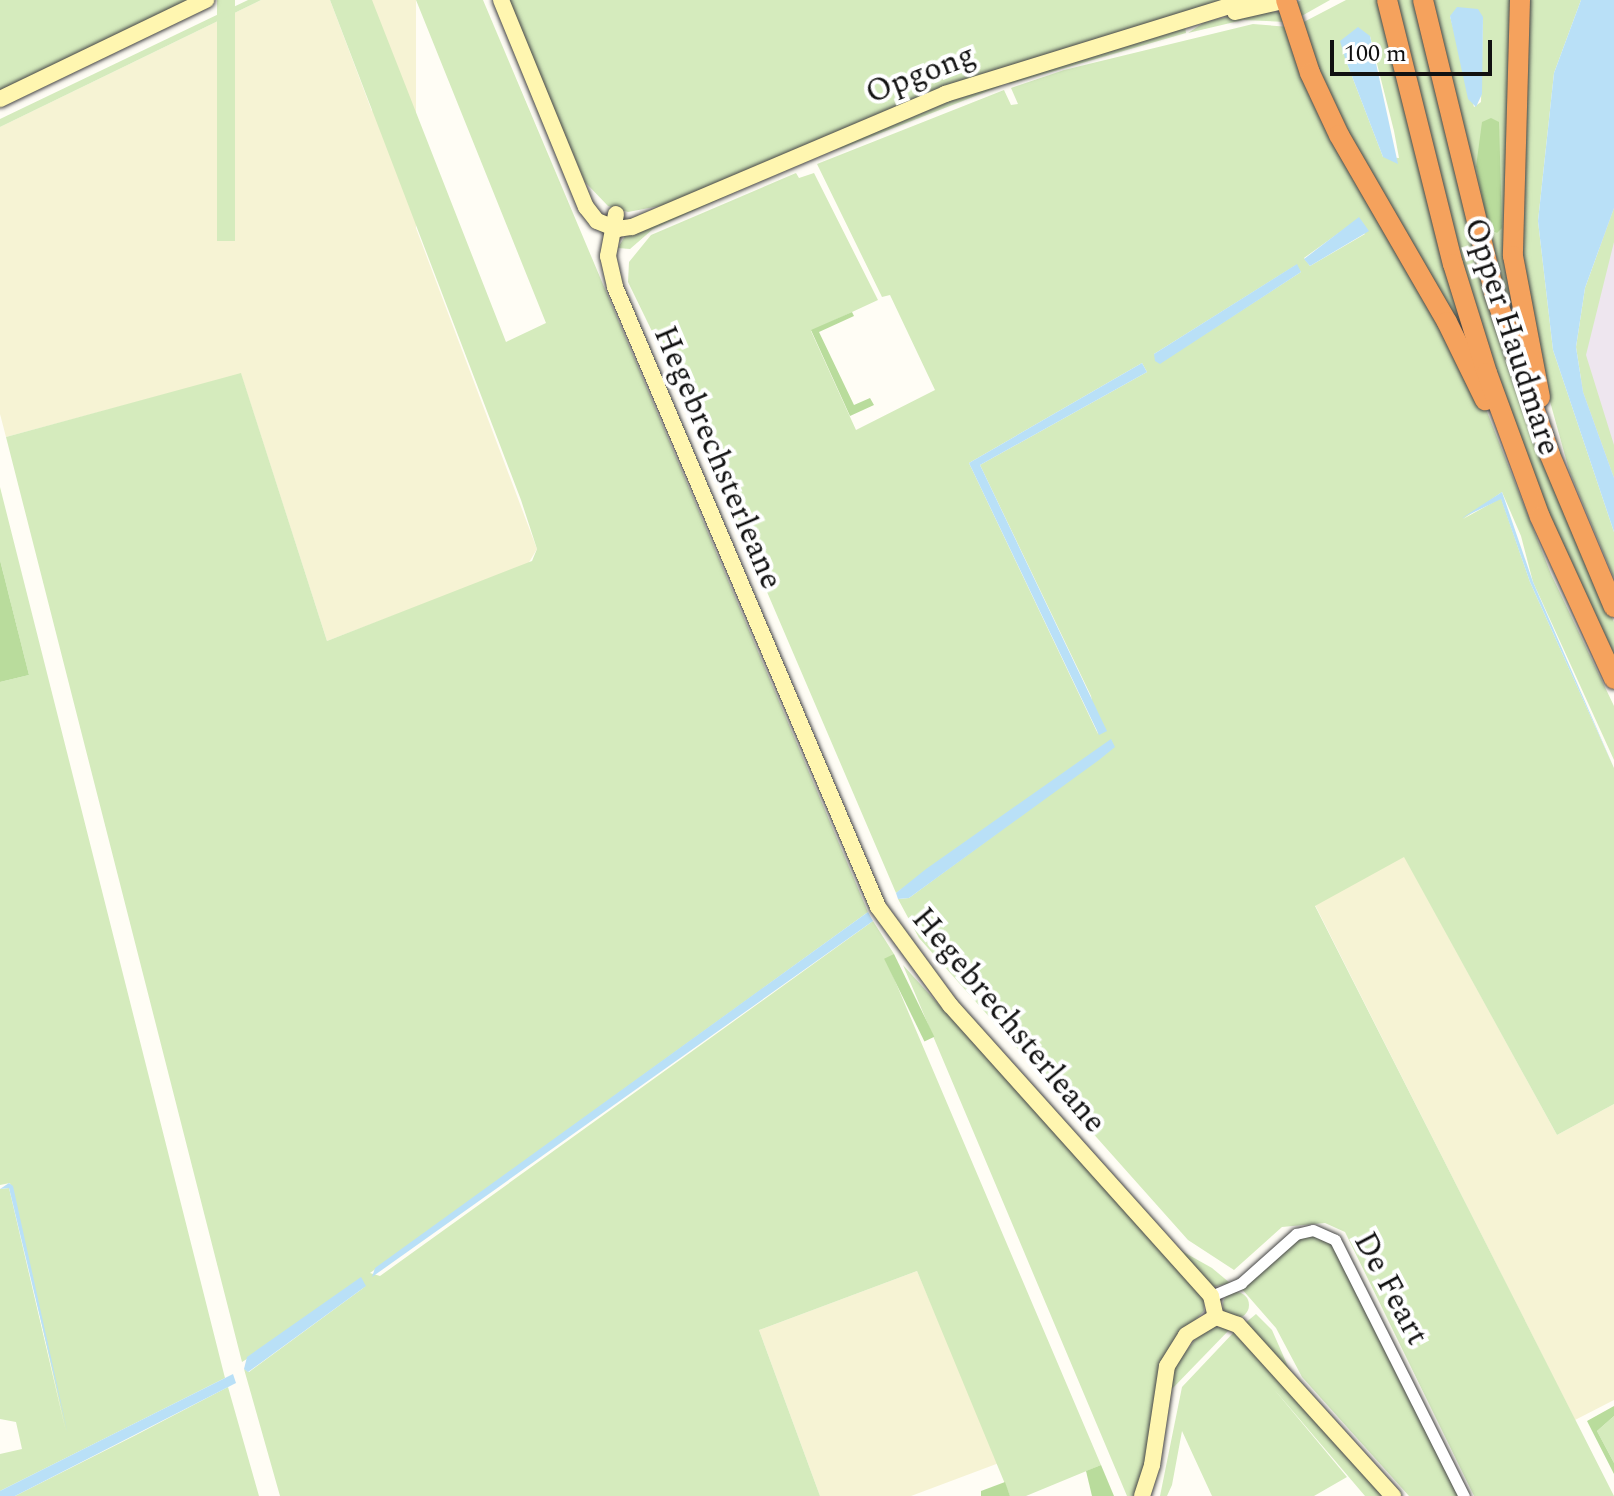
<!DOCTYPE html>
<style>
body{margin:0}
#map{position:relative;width:1614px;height:1496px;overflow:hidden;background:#fffdf5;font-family:Spectral,serif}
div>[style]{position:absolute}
.industrial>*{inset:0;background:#eee6ef}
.farmland>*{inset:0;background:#f6f3d4;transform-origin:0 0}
.green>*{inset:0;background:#d5ebbd;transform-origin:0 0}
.round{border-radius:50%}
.forest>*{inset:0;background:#b9dc9c;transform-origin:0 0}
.water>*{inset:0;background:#b9e0f7}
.roads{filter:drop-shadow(0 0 2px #444) drop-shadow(0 0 2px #444)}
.street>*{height:11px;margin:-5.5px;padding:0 5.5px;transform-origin:5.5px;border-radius:5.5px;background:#fff}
.secondary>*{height:16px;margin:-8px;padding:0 8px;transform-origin:8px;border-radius:8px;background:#fff6b0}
.highway>*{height:20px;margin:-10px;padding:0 10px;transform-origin:10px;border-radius:10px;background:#f5a25d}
span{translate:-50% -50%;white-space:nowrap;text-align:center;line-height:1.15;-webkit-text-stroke:8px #fff;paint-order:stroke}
.street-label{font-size:32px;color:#111}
.scale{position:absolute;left:1330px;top:40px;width:162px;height:36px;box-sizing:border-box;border:4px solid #111;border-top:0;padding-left:10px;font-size:24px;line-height:28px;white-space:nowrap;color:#111;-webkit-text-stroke:6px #fff;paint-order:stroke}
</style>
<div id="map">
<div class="industrial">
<i style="clip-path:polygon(1614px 141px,1614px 508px,1578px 405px)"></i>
</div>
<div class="farmland">
<i style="clip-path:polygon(261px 0,330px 0,537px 549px,528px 564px,327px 641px,241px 374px,6px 437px,0 414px,0 127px)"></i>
<i style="left:372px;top:0;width:44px;height:368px"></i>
<i style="clip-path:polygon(1404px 856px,1557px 1135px,1614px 1104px,1614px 1400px,1575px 1420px,1315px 905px)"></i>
<i style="clip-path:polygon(917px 1271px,999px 1463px,911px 1496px,820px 1496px,759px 1330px)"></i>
</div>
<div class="green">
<i style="clip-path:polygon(0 0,195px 0,0 94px)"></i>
<i style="left:217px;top:0;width:18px;height:241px"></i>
<i style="clip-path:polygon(248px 0,261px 0,0 127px,0 119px)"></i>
<i style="clip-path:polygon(330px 0,372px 0,506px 342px,546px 323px,416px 0,483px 0,868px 912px,370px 1273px,380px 1276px,873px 921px,894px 954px,887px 962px,1101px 1465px,1026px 1496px,1010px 1496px,917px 1271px,759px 1330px,820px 1496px,280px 1496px,244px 1369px,249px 1372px,366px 1286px,242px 1362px,6px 437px,241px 373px,327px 641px,532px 561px,537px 549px,521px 500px)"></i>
<i style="clip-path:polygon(507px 0,1238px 0,1111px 35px,670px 204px,628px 212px,608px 206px,585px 182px)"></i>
<i style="clip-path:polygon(1301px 0,1330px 0,1298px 18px,1296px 3px)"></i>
<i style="clip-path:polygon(evenodd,1346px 0,1380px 0,1482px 376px,1341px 134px,1298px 25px,1346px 0,1370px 36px,1394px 131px,1399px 158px,1383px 157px,1345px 58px,1370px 36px)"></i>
<i style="clip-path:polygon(1394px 0,1417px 0,1579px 544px,1614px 622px,1614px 664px,1561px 551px,1465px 281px)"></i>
<i style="clip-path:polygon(evenodd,1431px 0,1515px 0,1508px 209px,1533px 381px,1498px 282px,1431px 0,1450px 16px,1483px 17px,1481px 102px,1474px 107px,1450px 16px,1431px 0,1500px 160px,1498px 201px,1502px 227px,1484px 197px,1476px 167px,1500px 160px)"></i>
<i style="clip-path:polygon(1530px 0,1581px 0,1554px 73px,1538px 221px,1553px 350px,1614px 532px,1614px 578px,1569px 470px,1521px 297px,1524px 71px)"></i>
<i style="clip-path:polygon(1261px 9px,1280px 13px,1286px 22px,1243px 20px,1188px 33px,1205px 22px)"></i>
<i style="clip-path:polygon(evenodd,1253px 24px,1289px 27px,1482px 399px,1551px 574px,1614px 706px,1614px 760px,1533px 582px,1521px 536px,1502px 492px,1463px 519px,1501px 498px,1530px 582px,1614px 768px,1614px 1104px,1557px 1135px,1404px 857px,1315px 906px,1614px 1496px,1474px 1496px,1345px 1232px,1325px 1223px,1282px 1227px,1234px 1270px,1188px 1240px,919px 938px,898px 899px,909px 898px,1114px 747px,1111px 740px,896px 893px,681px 391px,628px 282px,629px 262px,651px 235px,796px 173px,799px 178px,814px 173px,878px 300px,811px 331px,856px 430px,935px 390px,890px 295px,882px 297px,817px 164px,1004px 90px,1011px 105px,1018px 104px,1011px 88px,1064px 70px,1253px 24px,1354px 222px,1365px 234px,1310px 266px,1304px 258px,1354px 222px,1253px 24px,1296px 265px,1301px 272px,1160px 363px,1154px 354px,1296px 265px,1253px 24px,1142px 363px,1147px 372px,980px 465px,1091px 696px,1098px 734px,969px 463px,1142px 363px)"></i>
<i style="clip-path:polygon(1185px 27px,1186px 33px,1009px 84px,1008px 82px)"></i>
<i style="clip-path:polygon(998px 83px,1001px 86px,840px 149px,842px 142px,917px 111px)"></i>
<i style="clip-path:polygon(793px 166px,653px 229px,630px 249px,618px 248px,625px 236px)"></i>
<i style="clip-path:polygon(1614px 208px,1614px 242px,1586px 355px,1614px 445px,1614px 478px,1583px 392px,1576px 347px,1585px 288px)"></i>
<i style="clip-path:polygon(0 487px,225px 1378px,0 1491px,0 1454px,22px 1449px,16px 1422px,0 1419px,0 1189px,9px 1188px,66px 1432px,10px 1183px,0 1185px,0 682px,29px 675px,0 560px)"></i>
<i style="clip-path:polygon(903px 965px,1204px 1299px,1204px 1311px,1182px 1333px,1145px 1472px,1133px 1496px,1127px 1496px)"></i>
<i style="clip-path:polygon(1315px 1234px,1331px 1241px,1459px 1496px,1409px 1496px,1302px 1377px,1276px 1328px,1241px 1288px,1296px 1238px)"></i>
<i style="clip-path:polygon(1180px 1250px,1212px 1268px,1230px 1283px,1212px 1287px)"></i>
<i class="round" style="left:1223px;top:1292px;width:26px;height:26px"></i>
<i style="clip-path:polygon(1256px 1314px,1272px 1330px,1293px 1378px,1244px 1324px)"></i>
<i style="clip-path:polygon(1214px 1327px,1231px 1328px,1169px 1392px,1175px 1365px,1199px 1335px)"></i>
<i style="clip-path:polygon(1234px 1332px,1386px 1496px,1365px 1496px,1273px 1388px,1347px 1477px,1314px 1496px,1212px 1496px,1182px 1431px,1172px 1485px,1167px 1496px,1160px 1496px,1182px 1387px)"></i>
<i style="clip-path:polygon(228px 1387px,259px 1496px,15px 1496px,136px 1435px)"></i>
<i style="clip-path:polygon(1614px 1416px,1614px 1463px,1597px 1431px)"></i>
</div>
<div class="forest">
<i style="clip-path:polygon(1491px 118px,1499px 122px,1502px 228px,1497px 233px,1489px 229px,1476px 167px,1482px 122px)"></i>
<i style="clip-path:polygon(852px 312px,854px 316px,819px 332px,854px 405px,870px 398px,874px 405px,850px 416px,811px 330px)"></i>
<i style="clip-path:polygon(0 560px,29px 675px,0 682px)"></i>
<i style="left:894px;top:954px;width:92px;height:11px;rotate:64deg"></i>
<i style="clip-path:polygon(1614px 1406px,1614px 1416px,1597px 1431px,1614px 1463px,1614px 1474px,1587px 1421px)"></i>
<i style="clip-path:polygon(1101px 1465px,1114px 1496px,1092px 1496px,1086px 1471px)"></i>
<i style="clip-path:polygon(1005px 1482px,1010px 1496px,981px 1496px,981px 1491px)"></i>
</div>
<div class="water">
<i style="clip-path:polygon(1581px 0,1614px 0,1614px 208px,1585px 288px,1576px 347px,1583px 392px,1614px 478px,1614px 532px,1553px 350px,1538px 221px,1554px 73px)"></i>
<i style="clip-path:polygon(1457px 7px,1478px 9px,1483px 17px,1482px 94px,1476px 107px,1468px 99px,1450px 16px)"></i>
<i style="clip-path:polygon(1358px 27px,1370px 36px,1398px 164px,1383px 157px,1345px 58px,1340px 41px)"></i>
<i style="clip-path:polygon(1359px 217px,1369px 231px,1310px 266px,1304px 259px)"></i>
<i style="clip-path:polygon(1297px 264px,1301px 272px,1160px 364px,1155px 361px,1154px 354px)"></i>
<i style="clip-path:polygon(1142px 363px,1147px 372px,980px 465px,1107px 731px,1099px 735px,969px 463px)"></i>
<i style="clip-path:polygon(1502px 492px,1533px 582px,1614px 768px,1530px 582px,1501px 499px,1462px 518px)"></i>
<i style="clip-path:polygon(1111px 739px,1115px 747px,1099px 760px,909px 898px,898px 899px,896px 893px,926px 869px)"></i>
<i style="clip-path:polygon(868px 912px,873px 921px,372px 1277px,375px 1268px)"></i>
<i style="clip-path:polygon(9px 1183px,13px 1186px,68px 1434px,9px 1188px,0 1189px)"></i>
<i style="clip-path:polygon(361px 1277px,366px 1286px,248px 1372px,244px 1369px,247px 1357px)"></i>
<i style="clip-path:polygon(233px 1374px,236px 1383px,15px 1496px,0 1496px,0 1491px)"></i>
</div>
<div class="roads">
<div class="street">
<i style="left:1211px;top:1296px;width:33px;rotate:-23deg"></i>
<i style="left:1241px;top:1283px;width:74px;rotate:-41.7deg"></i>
<i style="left:1296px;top:1234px;width:17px;rotate:-13deg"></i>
<i style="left:1313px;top:1230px;width:24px;rotate:24deg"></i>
<i style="left:1335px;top:1240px;width:287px;rotate:63.3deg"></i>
</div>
<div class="secondary">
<i style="left:501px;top:0;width:224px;rotate:67.7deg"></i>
<i style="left:586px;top:207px;width:18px;rotate:52deg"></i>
<i style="left:597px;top:221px;width:22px;rotate:22deg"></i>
<i style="left:617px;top:229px;width:15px;rotate:-8deg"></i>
<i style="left:632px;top:227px;width:340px;rotate:-23deg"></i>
<i style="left:945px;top:94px;width:317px;rotate:-17.2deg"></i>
<i style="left:1235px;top:12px;width:54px;rotate:-12.8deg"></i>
<i style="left:0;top:99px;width:229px;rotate:-25.7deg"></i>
<i style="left:616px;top:214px;width:43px;rotate:100.8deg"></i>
<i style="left:608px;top:256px;width:32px;rotate:77deg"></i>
<i style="left:615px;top:287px;width:673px;rotate:67.01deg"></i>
<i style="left:878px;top:907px;width:122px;rotate:53.7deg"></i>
<i style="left:950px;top:1005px;width:391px;rotate:48.1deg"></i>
<i style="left:1211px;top:1296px;width:22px;rotate:77deg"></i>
<i style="left:1216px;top:1317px;width:23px;rotate:20deg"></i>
<i style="left:1238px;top:1325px;width:231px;rotate:47.8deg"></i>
<i style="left:1142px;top:1496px;width:33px;rotate:-72deg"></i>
<i style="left:1152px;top:1465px;width:100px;rotate:-81.4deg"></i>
<i style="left:1167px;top:1366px;width:36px;rotate:-58deg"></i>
<i style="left:1186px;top:1335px;width:35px;rotate:-31deg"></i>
</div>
<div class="highway">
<i style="left:1286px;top:0;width:77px;rotate:71.8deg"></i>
<i style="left:1310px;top:73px;width:68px;rotate:64.9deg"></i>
<i style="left:1339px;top:135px;width:216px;rotate:60deg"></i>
<i style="left:1447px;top:322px;width:87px;rotate:64deg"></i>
<i style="left:1387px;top:0;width:272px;rotate:76deg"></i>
<i style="left:1453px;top:264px;width:114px;rotate:72.7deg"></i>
<i style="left:1487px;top:373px;width:153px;rotate:69.8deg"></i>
<i style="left:1540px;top:517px;width:178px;rotate:65.4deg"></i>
<i style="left:1423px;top:0;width:301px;rotate:76.3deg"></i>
<i style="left:1494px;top:292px;width:172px;rotate:71deg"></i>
<i style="left:1550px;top:455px;width:165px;rotate:67.2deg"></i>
<i style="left:1520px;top:0;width:256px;rotate:91.6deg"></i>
<i style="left:1513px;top:256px;width:144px;rotate:79.2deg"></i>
</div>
</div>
<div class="street-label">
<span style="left:921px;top:75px;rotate:-21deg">Opgong</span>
<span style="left:1511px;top:337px;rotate:72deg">Opper Haudmare</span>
<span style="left:717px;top:458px;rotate:67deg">Hegebrechsterleane</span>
<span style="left:1008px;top:1021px;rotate:50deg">Hegebrechsterleane</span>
<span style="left:1390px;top:1289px;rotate:62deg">De Feart</span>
</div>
<div class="scale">100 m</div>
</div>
